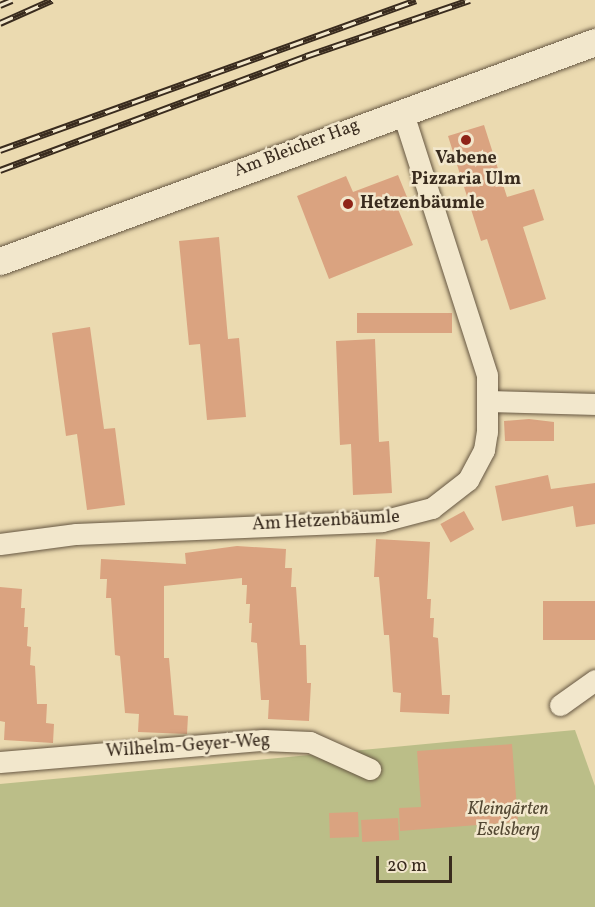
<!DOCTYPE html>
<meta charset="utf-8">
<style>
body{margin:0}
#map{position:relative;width:595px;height:907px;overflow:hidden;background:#ebdab0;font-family:Vollkorn,serif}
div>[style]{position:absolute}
.green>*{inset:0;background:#bbbe88}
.building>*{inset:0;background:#daa380;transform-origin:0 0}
.roads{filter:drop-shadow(0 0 2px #665742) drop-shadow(0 0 2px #665742)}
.minor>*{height:21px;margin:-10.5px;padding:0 10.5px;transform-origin:10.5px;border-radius:10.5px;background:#f2e7cc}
.tertiary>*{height:27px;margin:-13.5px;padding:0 13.5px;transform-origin:13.5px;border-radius:13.5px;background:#f2e7cc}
.rail>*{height:7px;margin-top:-3.5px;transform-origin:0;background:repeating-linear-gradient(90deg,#f2e7cc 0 14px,#392b1e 0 28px);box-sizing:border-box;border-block:2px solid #392b1e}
.dots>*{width:16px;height:16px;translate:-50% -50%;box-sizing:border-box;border:3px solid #f2e7cc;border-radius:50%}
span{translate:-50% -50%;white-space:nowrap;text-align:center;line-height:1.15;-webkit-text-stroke:5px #f2e7cc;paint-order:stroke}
.street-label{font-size:18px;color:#392b1e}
.poi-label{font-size:18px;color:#392b1e;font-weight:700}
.left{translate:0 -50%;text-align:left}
.park-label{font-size:18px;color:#534833;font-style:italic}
.scale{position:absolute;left:376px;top:856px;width:76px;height:27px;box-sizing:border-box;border:3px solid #392b1e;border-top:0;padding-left:8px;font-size:18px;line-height:21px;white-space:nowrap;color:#392b1e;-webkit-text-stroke:4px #f2e7cc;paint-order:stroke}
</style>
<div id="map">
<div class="green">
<i style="clip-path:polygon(575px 730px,595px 786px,595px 907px,0 907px,0 784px)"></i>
</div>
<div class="building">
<i style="clip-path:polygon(484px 125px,507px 197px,534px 189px,544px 220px,523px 227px,546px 299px,510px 310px,487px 239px,481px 241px,448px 136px)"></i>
<i style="clip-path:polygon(398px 175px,407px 197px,395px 202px,413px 245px,329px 279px,297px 196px,346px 176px,353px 192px)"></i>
<i style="clip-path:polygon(219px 237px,228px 339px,239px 338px,246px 417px,207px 420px,200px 344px,189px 345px,179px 241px)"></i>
<i style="left:452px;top:313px;width:20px;height:95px;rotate:90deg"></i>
<i style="clip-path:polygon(90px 327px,104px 429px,115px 428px,125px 505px,87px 510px,77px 434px,66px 436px,52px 333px)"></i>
<i style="clip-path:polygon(375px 339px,379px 442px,389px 441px,392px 493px,353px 495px,351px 444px,340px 445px,336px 341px)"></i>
<i style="clip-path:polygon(529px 419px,554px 422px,554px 441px,505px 441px,504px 421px)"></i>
<i style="clip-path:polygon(548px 475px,551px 489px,595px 483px,595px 524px,576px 527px,573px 506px,502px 521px,495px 486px)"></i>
<i style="left:464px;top:511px;width:21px;height:27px;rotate:61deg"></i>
<i style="clip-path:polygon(376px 539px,430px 542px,427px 599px,431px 599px,430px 618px,434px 618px,433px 637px,438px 638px,442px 695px,450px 695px,449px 714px,400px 712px,401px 693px,393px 692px,389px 635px,384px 635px,379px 577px,374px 577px)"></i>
<i style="clip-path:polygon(237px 546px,286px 549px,285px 568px,292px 568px,291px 587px,296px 587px,300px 645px,306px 645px,307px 683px,311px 683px,309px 721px,268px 719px,269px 700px,261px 700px,257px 643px,251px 642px,252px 623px,249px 623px,250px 604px,246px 604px,247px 585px,242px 585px,242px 578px,164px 586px,164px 658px,169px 658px,174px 715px,188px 716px,187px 734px,138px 732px,139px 714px,125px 713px,120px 656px,115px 655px,111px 598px,106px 598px,107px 579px,100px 579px,101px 559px,186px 564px,185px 553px)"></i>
<i style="clip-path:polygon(0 587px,22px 589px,21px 608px,25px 608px,24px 627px,28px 627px,27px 646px,31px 647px,30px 665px,35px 666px,37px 704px,47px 704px,46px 723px,54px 724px,53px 743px,4px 740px,5px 722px,0 721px)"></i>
<i style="left:595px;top:601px;width:39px;height:52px;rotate:90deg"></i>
<i style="clip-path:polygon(512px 744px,518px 822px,400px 831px,399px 808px,421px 807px,417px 751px)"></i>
<i style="left:358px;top:812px;width:25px;height:29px;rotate:88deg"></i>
<i style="left:398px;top:818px;width:22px;height:37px;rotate:87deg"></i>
</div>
<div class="roads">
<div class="minor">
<i style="left:490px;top:401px;width:105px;rotate:1.6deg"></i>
<i style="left:0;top:544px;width:77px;rotate:-7.5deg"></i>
<i style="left:76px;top:534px;width:306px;rotate:-2.4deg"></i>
<i style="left:382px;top:521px;width:52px;rotate:-14.6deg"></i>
<i style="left:432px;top:508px;width:46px;rotate:-37.9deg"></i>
<i style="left:468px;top:480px;width:34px;rotate:-62deg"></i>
<i style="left:484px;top:450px;width:18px;rotate:-81deg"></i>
<i style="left:487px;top:432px;width:57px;rotate:-90deg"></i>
<i style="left:487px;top:375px;width:278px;rotate:-107.8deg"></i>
<i style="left:560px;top:705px;width:43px;rotate:-35.5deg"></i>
<i style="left:0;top:762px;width:264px;rotate:-4.8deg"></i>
<i style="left:263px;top:740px;width:47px;rotate:2.4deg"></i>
<i style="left:310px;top:742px;width:66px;rotate:24.2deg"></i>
</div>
<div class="tertiary">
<i style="left:0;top:261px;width:634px;rotate:-20.21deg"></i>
</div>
</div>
<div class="rail">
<i style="left:0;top:5px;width:13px;rotate:-23deg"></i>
<i style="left:0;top:23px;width:57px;rotate:-23.9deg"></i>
<i style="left:0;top:150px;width:442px;rotate:-19.8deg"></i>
<i style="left:0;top:170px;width:327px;rotate:-20.4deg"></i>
<i style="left:306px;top:56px;width:173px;rotate:-18.9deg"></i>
</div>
<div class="dots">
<i style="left:466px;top:140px;background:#8f2418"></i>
<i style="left:348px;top:204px;background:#8f2418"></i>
</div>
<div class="street-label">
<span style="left:297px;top:149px;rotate:-21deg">Am Bleicher Hag</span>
<span style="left:326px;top:522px;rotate:-3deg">Am Hetzenbäumle</span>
<span style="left:188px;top:747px;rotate:-4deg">Wilhelm-Geyer-Weg</span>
</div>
<div class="poi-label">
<span style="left:466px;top:170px">Vabene<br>Pizzaria Ulm</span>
<span class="left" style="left:360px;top:204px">Hetzenbäumle</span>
</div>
<div class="park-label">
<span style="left:508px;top:821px">Kleingärten<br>Eselsberg</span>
</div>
<div class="scale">20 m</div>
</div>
